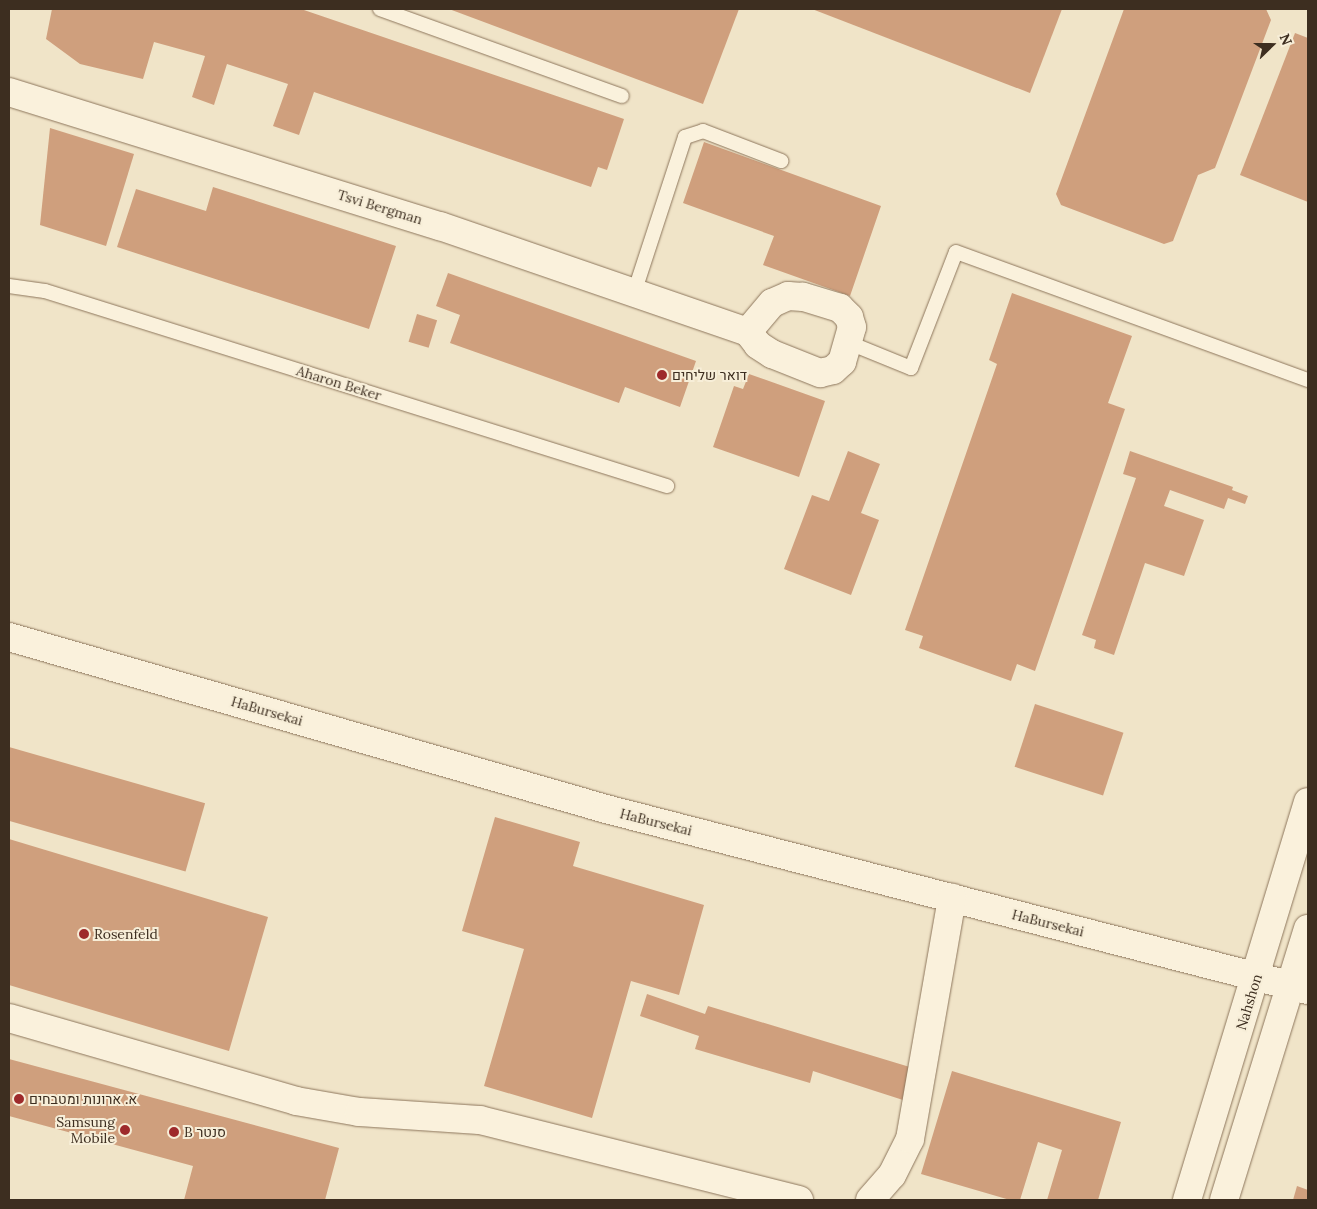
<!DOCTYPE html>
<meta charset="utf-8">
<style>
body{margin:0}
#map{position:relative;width:1317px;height:1209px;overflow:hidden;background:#f0e4c8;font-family:Lora,Heebo,serif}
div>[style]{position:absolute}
.building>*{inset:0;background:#cf9f7d;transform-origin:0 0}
.roads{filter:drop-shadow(0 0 1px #8d765c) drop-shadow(0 0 1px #8d765c)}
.lane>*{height:14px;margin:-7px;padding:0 7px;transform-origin:7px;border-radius:7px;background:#faf1dc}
.street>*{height:28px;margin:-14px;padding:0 14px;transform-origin:14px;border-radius:14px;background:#faf1dc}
.secondary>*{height:28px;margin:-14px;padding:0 14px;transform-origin:14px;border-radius:14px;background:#faf1dc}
.dots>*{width:14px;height:14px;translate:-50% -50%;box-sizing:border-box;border:2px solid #f7eed8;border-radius:50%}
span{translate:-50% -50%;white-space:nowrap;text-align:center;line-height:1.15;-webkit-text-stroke:4px #f7eed8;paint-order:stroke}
.street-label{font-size:14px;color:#3d2e20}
.poi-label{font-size:14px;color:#3d2e20}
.left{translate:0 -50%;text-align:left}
.right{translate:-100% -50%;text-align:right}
.frame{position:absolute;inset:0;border:10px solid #3d2e20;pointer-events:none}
.north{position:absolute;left:1247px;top:20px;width:50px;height:50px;-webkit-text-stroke:4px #f7eed8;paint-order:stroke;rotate:68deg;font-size:14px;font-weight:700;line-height:20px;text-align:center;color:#3d2e20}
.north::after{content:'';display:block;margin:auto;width:18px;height:22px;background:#3d2e20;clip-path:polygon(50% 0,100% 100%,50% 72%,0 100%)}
</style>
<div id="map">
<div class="building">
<i style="clip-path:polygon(52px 9px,301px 9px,624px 119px,607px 170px,598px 167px,591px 187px,314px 92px,299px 135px,273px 126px,288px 84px,227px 64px,214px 105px,192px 97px,205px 56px,154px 42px,143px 79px,80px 64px,46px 39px)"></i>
<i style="clip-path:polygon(449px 9px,739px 9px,703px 104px)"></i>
<i style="clip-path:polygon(812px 9px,1062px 9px,1030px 93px)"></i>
<i style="clip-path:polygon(1124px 9px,1266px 9px,1271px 20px,1215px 168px,1198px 175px,1173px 241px,1164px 244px,1061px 205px,1056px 194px)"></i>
<i style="clip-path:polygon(1295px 33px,1308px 38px,1308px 202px,1240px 175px)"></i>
<i style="clip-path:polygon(50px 128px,134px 154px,106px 246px,40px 225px)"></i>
<i style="clip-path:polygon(704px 142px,881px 206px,850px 296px,763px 265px,774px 236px,683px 203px)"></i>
<i style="clip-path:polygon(213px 187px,396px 246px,369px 329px,117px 247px,136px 189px,206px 211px)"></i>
<i style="clip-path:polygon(448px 273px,696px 361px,680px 407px,625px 387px,619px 403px,450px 343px,460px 315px,436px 306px)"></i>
<i style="clip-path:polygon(1012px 293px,1132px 336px,1108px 403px,1125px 409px,1035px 671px,1017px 664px,1011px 681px,919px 648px,923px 636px,905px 630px,997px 364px,989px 360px)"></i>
<i style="left:417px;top:314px;width:21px;height:29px;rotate:17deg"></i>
<i style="clip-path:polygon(749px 374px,825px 401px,799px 477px,713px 447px,734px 386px,743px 389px)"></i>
<i style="clip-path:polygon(848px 451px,880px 464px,861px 513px,879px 520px,851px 595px,784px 569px,812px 495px,829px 501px)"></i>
<i style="clip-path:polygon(1130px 451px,1233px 487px,1232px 490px,1248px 496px,1245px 504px,1228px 498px,1224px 509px,1170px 490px,1164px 506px,1204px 520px,1184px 576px,1145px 563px,1114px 655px,1094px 648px,1096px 640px,1082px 635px,1136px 478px,1123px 474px)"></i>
<i style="left:1035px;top:704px;width:93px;height:66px;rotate:18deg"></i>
<i style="left:9px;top:747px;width:204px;height:71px;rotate:16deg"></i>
<i style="clip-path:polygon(495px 817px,580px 842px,573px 866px,704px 905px,679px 995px,631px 981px,592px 1118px,484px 1086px,524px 949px,462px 931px)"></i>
<i style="clip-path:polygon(9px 839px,268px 917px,229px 1051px,9px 985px)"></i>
<i style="clip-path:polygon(647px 994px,705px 1014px,708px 1006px,913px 1068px,903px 1100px,813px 1071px,810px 1083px,695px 1049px,699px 1036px,640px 1016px)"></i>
<i style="clip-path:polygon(9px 1059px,339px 1148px,325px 1200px,184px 1200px,193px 1166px,9px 1116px)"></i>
<i style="clip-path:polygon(952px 1071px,1121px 1122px,1098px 1200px,1047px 1200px,1062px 1150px,1038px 1142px,1020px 1200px,1010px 1200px,921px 1174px)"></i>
<i style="clip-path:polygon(1297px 1186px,1308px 1190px,1308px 1200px,1293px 1200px)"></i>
</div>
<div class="roads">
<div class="lane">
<i style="left:380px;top:9px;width:257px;rotate:19.8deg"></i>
<i style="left:9px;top:286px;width:36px;rotate:8deg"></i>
<i style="left:45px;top:291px;width:652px;rotate:17.41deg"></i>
<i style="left:634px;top:293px;width:164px;rotate:-71.9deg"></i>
<i style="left:685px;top:137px;width:19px;rotate:-18deg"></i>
<i style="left:703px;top:131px;width:84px;rotate:21deg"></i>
<i style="left:847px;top:342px;width:69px;rotate:22.1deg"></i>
<i style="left:911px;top:368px;width:124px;rotate:-68.8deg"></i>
<i style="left:956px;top:252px;width:375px;rotate:20deg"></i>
</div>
<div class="street">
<i style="left:9px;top:92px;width:451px;rotate:17.3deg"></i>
<i style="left:440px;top:226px;width:326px;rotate:19deg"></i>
<i style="left:748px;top:332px;width:16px;rotate:52deg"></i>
<i style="left:758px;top:345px;width:17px;rotate:33deg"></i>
<i style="left:772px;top:354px;width:52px;rotate:21.6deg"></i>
<i style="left:820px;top:373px;width:13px;rotate:-13deg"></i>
<i style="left:833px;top:370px;width:12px;rotate:-42deg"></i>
<i style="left:842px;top:362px;width:36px;rotate:-74deg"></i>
<i style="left:852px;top:327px;width:10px;rotate:-107deg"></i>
<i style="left:849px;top:317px;width:13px;rotate:-135deg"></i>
<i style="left:840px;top:308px;width:39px;rotate:-163deg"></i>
<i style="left:803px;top:297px;width:15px;rotate:-176deg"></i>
<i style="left:788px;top:296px;width:17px;rotate:156deg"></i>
<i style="left:772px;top:303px;width:38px;rotate:130deg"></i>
<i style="left:9px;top:637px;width:621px;rotate:16.07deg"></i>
<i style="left:606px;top:809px;width:725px;rotate:14.46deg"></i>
<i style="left:9px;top:1018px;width:299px;rotate:16.1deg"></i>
<i style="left:296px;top:1101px;width:64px;rotate:9.9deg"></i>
<i style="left:359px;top:1112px;width:121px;rotate:3.8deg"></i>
<i style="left:480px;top:1120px;width:329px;rotate:14.1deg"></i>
<i style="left:870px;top:1200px;width:33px;rotate:-49deg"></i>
<i style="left:892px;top:1175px;width:40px;rotate:-63.4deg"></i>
<i style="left:910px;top:1139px;width:245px;rotate:-80.1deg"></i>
</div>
<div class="secondary">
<i style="left:1187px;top:1200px;width:416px;rotate:-73.1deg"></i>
<i style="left:1224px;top:1200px;width:284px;rotate:-72.8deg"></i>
</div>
</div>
<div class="dots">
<i style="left:662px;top:375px;background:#9e2a2b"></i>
<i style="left:84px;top:934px;background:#9e2a2b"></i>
<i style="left:19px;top:1099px;background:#9e2a2b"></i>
<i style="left:125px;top:1130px;background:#9e2a2b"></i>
<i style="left:174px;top:1132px;background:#9e2a2b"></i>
</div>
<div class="street-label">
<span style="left:380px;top:207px;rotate:17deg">Tsvi Bergman</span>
<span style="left:339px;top:383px;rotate:17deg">Aharon Beker</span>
<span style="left:267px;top:711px;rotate:16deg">HaBursekai</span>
<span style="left:656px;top:822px;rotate:14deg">HaBursekai</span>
<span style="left:1048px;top:923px;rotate:14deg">HaBursekai</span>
<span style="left:1249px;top:1002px;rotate:-73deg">Nahshon</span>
</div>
<div class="poi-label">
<span class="left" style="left:672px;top:375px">דואר שליחים</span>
<span class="left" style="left:94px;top:934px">Rosenfeld</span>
<span class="left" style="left:29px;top:1099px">א. ארונות ומטבחים</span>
<span class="right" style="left:115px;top:1130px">Samsung<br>Mobile</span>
<span class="left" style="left:184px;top:1132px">B סנטר</span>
</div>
<div class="frame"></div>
<div class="north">N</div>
</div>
